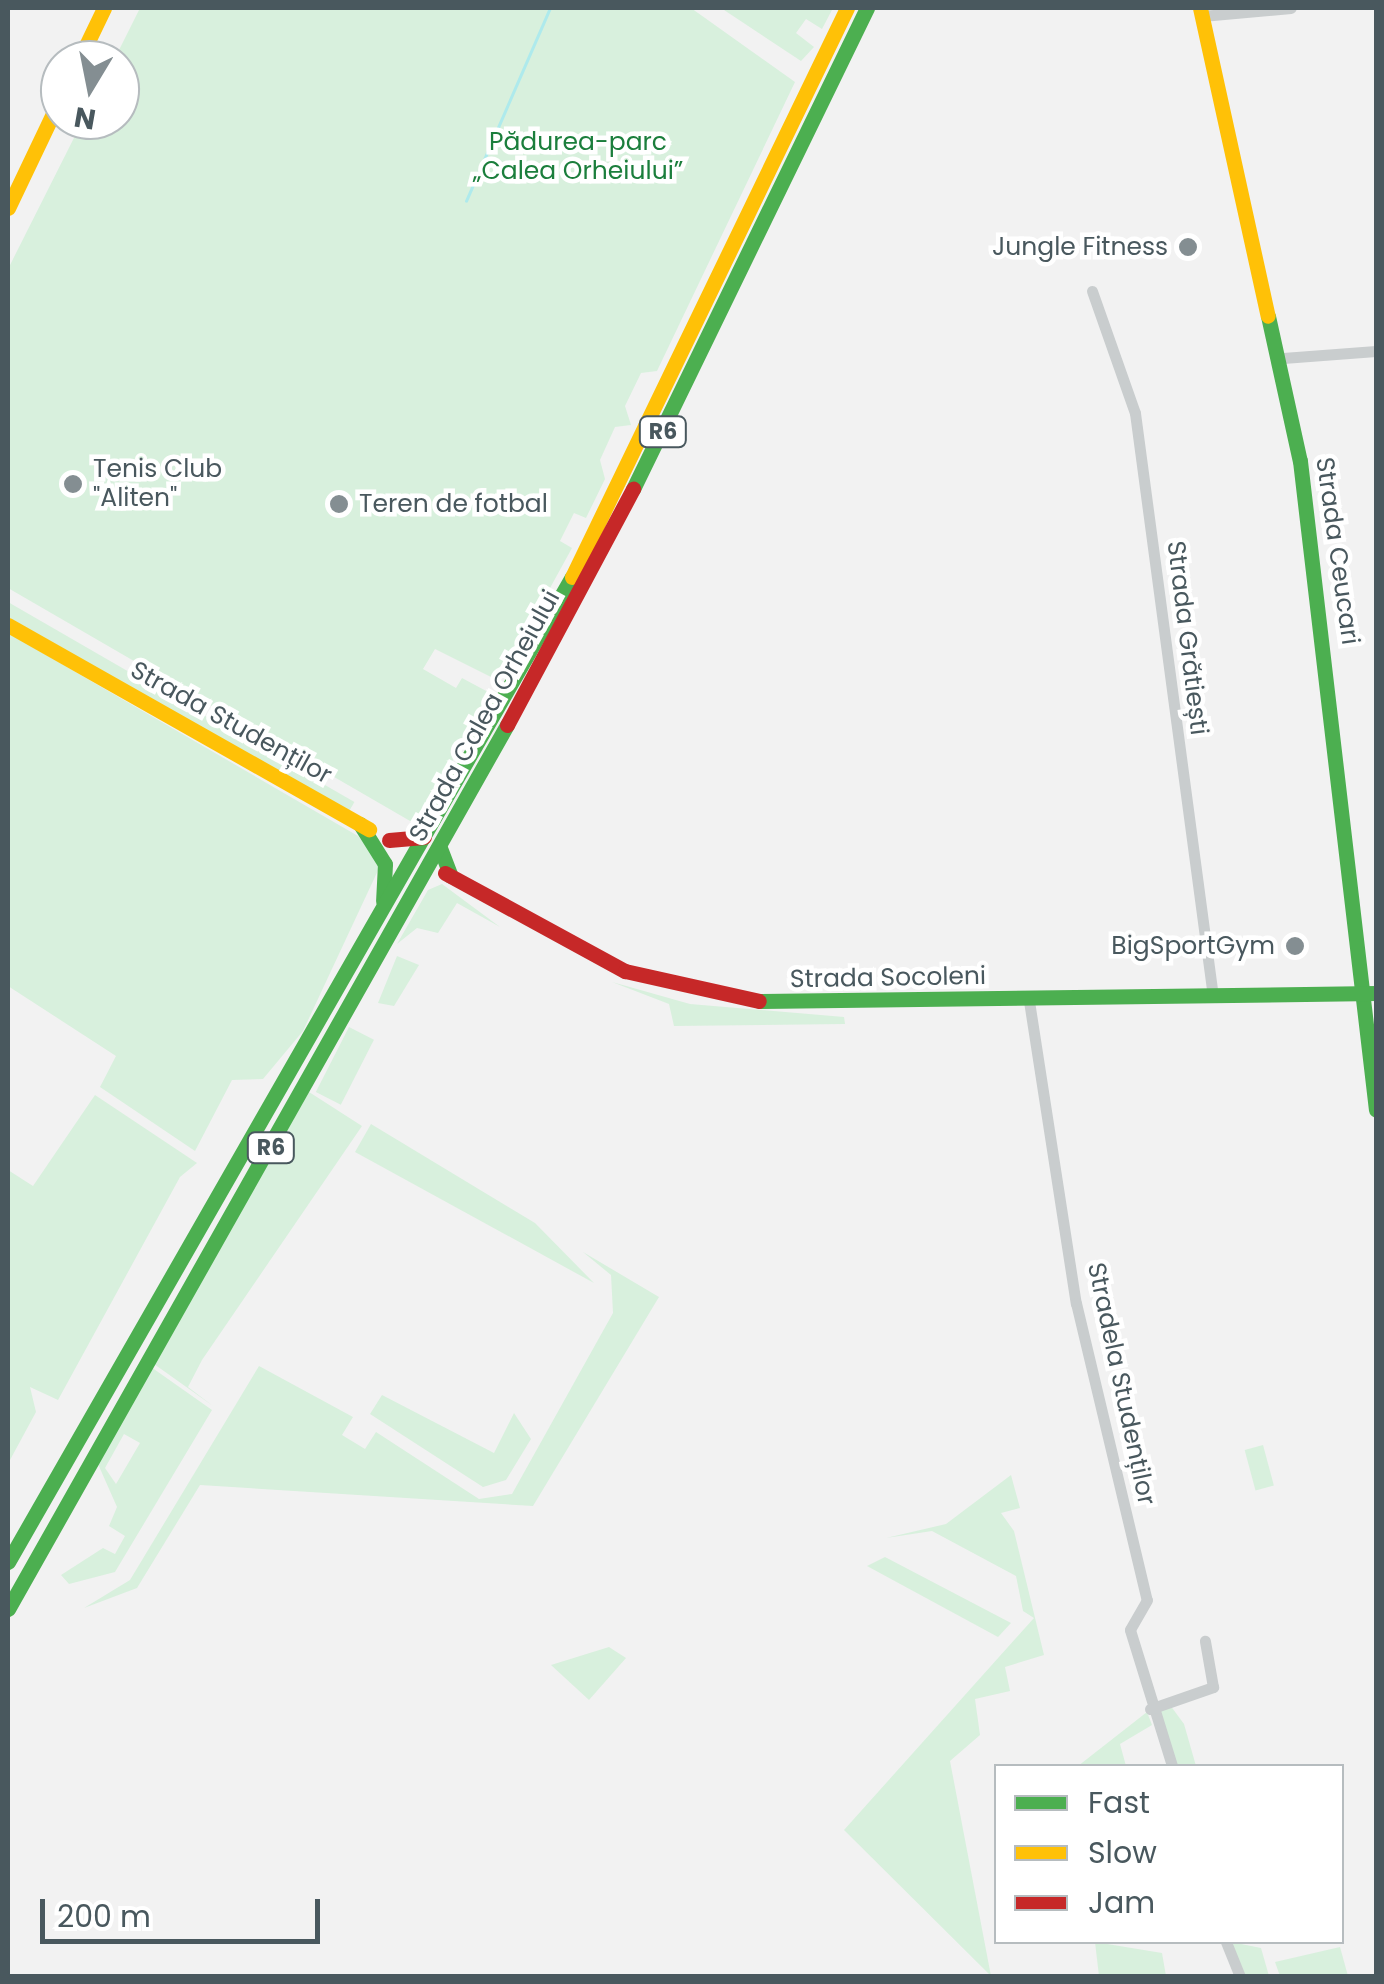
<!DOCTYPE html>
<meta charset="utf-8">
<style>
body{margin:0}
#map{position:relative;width:1384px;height:1984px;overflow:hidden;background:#f2f2f2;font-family:Poppins,sans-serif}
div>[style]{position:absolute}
.green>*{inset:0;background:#d8f0dd;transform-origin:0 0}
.stream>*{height:2.5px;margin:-1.25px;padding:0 1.25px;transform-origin:1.25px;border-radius:1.25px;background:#aeeaec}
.street>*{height:11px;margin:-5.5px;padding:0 5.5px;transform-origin:5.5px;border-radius:5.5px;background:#c9cdce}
.fast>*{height:15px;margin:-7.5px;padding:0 7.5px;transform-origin:7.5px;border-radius:7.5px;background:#4caf50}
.slow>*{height:15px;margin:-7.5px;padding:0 7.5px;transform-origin:7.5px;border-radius:7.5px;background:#ffc107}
.jam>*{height:15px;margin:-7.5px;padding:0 7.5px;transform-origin:7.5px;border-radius:7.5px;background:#c62828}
.dots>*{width:28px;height:28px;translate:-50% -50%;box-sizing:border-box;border:5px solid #fff;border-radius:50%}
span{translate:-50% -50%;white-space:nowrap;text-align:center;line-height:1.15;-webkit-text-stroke:9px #fff;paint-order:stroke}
.shield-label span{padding:2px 8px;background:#fff;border:2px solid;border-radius:8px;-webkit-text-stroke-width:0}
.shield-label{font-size:22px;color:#49585e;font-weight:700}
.park-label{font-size:25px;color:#1b7e3c}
.poi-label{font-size:25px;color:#49585e}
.right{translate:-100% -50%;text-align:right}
.left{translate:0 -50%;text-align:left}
.street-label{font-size:25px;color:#49585e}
.frame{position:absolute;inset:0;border:10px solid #49585e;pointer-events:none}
.legend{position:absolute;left:994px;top:1764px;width:350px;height:180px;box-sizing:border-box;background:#fff;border:2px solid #b6bcbf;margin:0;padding:12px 18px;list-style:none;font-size:30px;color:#49585e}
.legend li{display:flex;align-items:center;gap:20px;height:50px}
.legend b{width:50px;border:2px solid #b6bcbf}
.north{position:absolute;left:40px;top:40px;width:100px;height:100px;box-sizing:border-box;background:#fff;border:2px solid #b6bcbf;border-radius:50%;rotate:190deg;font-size:28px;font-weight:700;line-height:40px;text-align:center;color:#49585e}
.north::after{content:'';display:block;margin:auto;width:35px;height:45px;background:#848e92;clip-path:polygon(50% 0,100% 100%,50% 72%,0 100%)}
.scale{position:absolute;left:40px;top:1899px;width:280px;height:45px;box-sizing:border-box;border:5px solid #49585e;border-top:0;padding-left:12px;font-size:30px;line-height:35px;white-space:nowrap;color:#49585e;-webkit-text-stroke:8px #fff;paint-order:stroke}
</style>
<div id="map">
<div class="green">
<i style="clip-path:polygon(140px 8px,691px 8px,795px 82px,657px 371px,641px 373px,625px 406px,631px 425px,615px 427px,600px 460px,605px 479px,586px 518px,574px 513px,560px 541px,572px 548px,499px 681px,435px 649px,423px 669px,456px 688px,462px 678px,490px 693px,417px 825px,8px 588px,8px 269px,83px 120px,120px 120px,114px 60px)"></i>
<i style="clip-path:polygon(721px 8px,833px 8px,822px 29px,806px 19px,796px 33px,814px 47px,801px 61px)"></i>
<i style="left:8px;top:602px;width:400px;height:13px;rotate:30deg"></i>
<i style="clip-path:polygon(10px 634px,358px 836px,381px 864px,303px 1031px,263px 1079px,232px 1080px,195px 1151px,100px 1087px,116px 1056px,8px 986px)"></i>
<i style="clip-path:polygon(442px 884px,500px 927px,457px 903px,438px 933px,417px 928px,397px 944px,428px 890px)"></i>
<i style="clip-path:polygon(397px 956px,419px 965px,394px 1006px,378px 1003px)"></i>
<i style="clip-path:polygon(612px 982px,690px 1004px,844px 1017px,845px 1024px,674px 1026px,669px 1004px)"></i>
<i style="left:349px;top:1027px;width:28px;height:73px;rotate:27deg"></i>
<i style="clip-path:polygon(309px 1092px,362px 1126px,202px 1360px,188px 1387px,213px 1406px,154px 1364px)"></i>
<i style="clip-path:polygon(95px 1095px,197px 1163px,180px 1177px,58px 1400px,30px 1387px,36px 1412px,10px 1460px,8px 1170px,33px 1186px)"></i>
<i style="clip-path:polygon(371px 1124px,535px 1223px,594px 1283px,355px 1152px)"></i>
<i style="clip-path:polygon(583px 1252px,659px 1297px,533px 1506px,200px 1485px,137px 1588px,84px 1608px,130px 1580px,259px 1366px,353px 1417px,342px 1435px,365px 1449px,376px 1432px,479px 1499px,512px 1494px,613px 1313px,611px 1275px)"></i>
<i style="clip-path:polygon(evenodd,151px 1367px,212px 1410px,115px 1572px,69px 1584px,61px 1575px,103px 1548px,115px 1554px,125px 1536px,109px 1526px,117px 1507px,98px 1464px,151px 1367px,124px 1434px,140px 1443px,116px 1484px,105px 1468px,124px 1434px)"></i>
<i style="clip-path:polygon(382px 1395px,494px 1453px,514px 1413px,531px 1439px,506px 1480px,483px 1487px,370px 1414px)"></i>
<i style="left:1263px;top:1445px;width:42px;height:19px;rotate:75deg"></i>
<i style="clip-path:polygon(1011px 1475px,1020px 1508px,1001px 1513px,1014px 1531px,1044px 1655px,1005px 1667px,1010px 1691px,975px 1699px,980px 1735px,950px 1761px,991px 1976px,844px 1830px,1034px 1618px,1023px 1611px,1016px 1576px,932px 1531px,886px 1538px,946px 1524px)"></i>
<i style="clip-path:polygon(885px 1557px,1011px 1623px,998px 1637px,867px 1566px)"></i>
<i style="clip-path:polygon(609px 1647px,626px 1658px,589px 1700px,551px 1665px)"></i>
<i style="clip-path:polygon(1170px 1705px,1184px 1724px,1196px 1766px,1178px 1766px,1155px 1714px)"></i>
<i style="clip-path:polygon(1147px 1712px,1152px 1725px,1120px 1744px,1126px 1766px,1078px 1766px)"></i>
<i style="clip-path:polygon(1095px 1942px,1162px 1953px,1166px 1976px,1099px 1976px)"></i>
<i style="clip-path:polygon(1231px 1942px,1261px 1948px,1269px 1976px,1244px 1976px)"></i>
<i style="clip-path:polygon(1340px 1947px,1348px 1976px,1280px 1976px,1275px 1962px)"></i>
</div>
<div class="stream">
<i style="left:466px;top:201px;width:210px;rotate:-66.5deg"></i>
</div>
<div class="street">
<i style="left:1202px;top:16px;width:89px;rotate:-5.1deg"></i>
<i style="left:1092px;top:291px;width:129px;rotate:70.6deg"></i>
<i style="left:1135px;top:413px;width:589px;rotate:82.39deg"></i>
<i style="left:1283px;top:358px;width:93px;rotate:-4.3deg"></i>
<i style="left:1029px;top:1001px;width:306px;rotate:81.2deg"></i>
<i style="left:1076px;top:1303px;width:305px;rotate:76.6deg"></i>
<i style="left:1147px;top:1600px;width:34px;rotate:120deg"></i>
<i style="left:1130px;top:1630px;width:142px;rotate:72.8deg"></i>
<i style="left:1150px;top:1709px;width:67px;rotate:-19.2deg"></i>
<i style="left:1213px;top:1687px;width:47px;rotate:-99.9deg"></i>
<i style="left:1226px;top:1942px;width:37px;rotate:68deg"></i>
</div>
<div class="fast">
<i style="left:1268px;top:316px;width:148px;rotate:77.6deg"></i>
<i style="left:1300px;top:461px;width:653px;rotate:83.32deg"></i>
<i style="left:633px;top:489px;width:535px;rotate:-64.06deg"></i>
<i style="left:360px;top:824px;width:47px;rotate:58deg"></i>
<i style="left:385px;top:864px;width:37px;rotate:93deg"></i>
<i style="left:440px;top:848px;width:30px;rotate:69deg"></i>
<i style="left:759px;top:1001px;width:617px;rotate:-0.74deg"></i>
<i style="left:8px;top:1562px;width:1135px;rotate:-60.21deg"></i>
<i style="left:8px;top:1609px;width:1015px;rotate:-60.56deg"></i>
</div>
<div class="slow">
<i style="left:1200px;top:8px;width:315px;rotate:77.6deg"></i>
<i style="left:79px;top:60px;width:58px;rotate:-64.3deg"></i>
<i style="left:8px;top:208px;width:121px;rotate:-64.5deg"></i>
<i style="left:572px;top:577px;width:632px;rotate:-64.21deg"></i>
<i style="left:8px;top:625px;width:415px;rotate:29.5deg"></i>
</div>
<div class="jam">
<i style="left:507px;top:725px;width:268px;rotate:-61.9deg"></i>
<i style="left:389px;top:840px;width:35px;rotate:-5deg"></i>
<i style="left:445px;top:873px;width:205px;rotate:28.6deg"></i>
<i style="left:625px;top:971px;width:137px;rotate:12.6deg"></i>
</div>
<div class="dots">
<i style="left:1188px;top:247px;background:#848e92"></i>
<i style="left:73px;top:484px;background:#848e92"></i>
<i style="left:339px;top:504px;background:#848e92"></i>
<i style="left:1295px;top:946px;background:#848e92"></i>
</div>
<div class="shield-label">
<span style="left:663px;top:432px">R6</span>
<span style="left:271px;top:1148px">R6</span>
</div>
<div class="park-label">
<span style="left:578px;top:157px">Pădurea-parc<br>„Calea Orheiului”</span>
</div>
<div class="poi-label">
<span class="right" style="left:1168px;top:247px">Jungle Fitness</span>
<span class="left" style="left:93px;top:484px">Tenis Club<br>"Aliten"</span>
<span class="left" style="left:359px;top:504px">Teren de fotbal</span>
<span class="right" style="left:1275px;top:946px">BigSportGym</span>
</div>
<div class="street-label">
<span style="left:1337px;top:551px;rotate:82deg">Strada Ceucari</span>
<span style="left:1187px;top:638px;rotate:83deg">Strada Grătiești</span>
<span style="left:485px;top:716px;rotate:-61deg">Strada Calea Orheiului</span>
<span style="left:231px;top:723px;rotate:29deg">Strada Studenților</span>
<span style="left:888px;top:978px;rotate:-1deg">Strada Socoleni</span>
<span style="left:1121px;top:1384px;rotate:78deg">Stradela Studenților</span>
</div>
<div class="frame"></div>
<ul class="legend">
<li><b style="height:12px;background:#4caf50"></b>Fast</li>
<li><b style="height:12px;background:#ffc107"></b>Slow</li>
<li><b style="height:12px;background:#c62828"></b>Jam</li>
</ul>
<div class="north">N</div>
<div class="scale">200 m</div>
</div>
